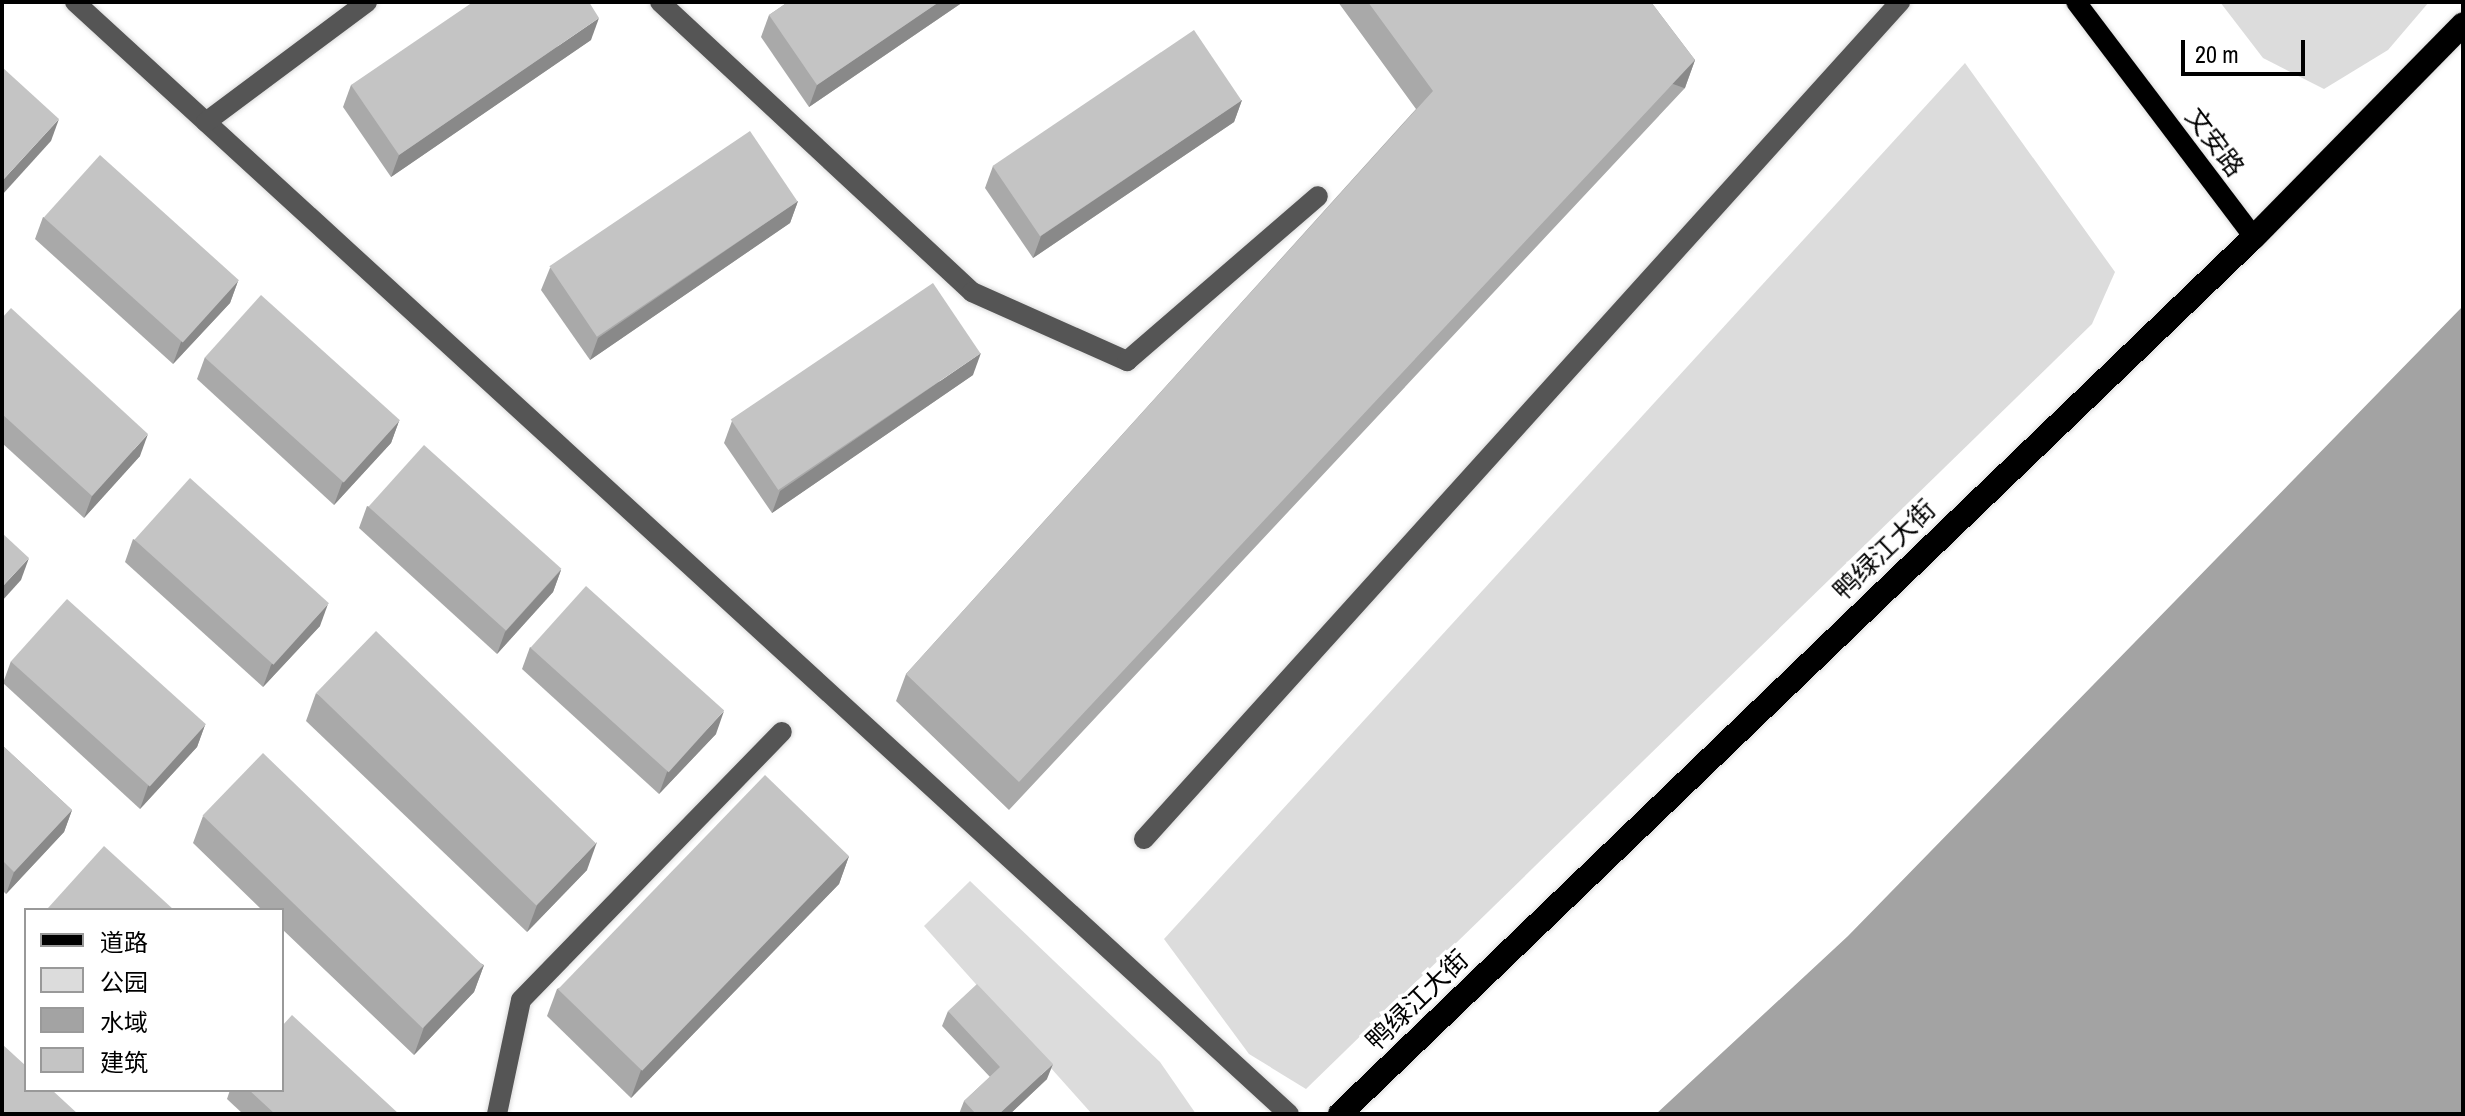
<!DOCTYPE html>
<meta charset="utf-8">
<style>
body{margin:0}
#map{position:relative;width:2465px;height:1116px;overflow:hidden;background:#fff;font-family:"Archivo Narrow","Noto Sans SC",sans-serif}
div>[style]{position:absolute}
.green>*{inset:0;background:#dcdcdc}
.water>*{inset:0;background:#a3a3a3}
.roads{filter:drop-shadow(0 0 2px #dbdbdb) drop-shadow(0 0 2px #dbdbdb)}
.minor>*{height:20px;margin:-10px;padding:0 10px;transform-origin:10px;border-radius:10px;background:#555}
.major>*{height:20px;margin:-10px;padding:0 10px;transform-origin:10px;border-radius:10px;background:#000}
.highway>*{height:24px;margin:-12px;padding:0 12px;transform-origin:12px;border-radius:12px;background:#000}
.wall>*{inset:0;background:#a9a9a9}
.shaded-wall>*{inset:0;background:#898989;transform-origin:0 0}
.building>*{inset:0;background:#c4c4c4;transform-origin:0 0}
span{translate:-50% -50%;white-space:nowrap;text-align:center;line-height:1.15;-webkit-text-stroke:7px #fff;paint-order:stroke}
.street-label{font-size:26px;color:#000}
.frame{position:absolute;inset:0;border:4px solid #000;pointer-events:none}
.legend{position:absolute;left:24px;top:908px;width:260px;height:184px;box-sizing:border-box;background:#fff;border:2px solid #999;margin:0;padding:10px 14px;list-style:none;font-size:24px;color:#000}
.legend li{display:flex;align-items:center;gap:16px;height:40px}
.legend b{width:40px;border:2px solid #999}
.scale{position:absolute;left:2181px;top:40px;width:124px;height:36px;box-sizing:border-box;border:4px solid #000;border-top:0;padding-left:10px;font-size:24px;line-height:28px;white-space:nowrap;color:#000;-webkit-text-stroke:6px #fff;paint-order:stroke}
</style>
<div id="map">
<div class="green">
<i style="clip-path:polygon(2220px 2px,2429px 2px,2388px 50px,2324px 89px,2263px 58px)"></i>
<i style="clip-path:polygon(1965px 63px,2115px 272px,2092px 324px,1306px 1089px,1249px 1054px,1164px 939px)"></i>
<i style="clip-path:polygon(970px 881px,1160px 1062px,1196px 1114px,1092px 1114px,924px 926px)"></i>
</div>
<div class="water">
<i style="clip-path:polygon(2463px 306px,2463px 1114px,1656px 1114px,1848px 936px)"></i>
</div>
<div class="roads">
<div class="minor">
<i style="left:75px;top:2px;width:1646px;rotate:42.49deg"></i>
<i style="left:660px;top:2px;width:426px;rotate:42.9deg"></i>
<i style="left:972px;top:292px;width:170px;rotate:24deg"></i>
<i style="left:1127px;top:361px;width:252px;rotate:-40.8deg"></i>
<i style="left:206px;top:122px;width:201px;rotate:-36.7deg"></i>
<i style="left:1144px;top:839px;width:1128px;rotate:-47.91deg"></i>
<i style="left:497px;top:1114px;width:116px;rotate:-78.1deg"></i>
<i style="left:521px;top:1000px;width:374px;rotate:-45.8deg"></i>
</div>
<div class="major">
<i style="left:2076px;top:2px;width:295px;rotate:52.9deg"></i>
</div>
<div class="highway">
<i style="left:1340px;top:1114px;width:1267px;rotate:-43.82deg"></i>
<i style="left:2254px;top:237px;width:298px;rotate:-45.5deg"></i>
</div>
</div>
<div class="wall">
<i style="clip-path:polygon(788px 2px,963px 2px,809px 107px,761px 37px,769px 15px)"></i>
<i style="clip-path:polygon(1338px 2px,1651px 2px,1695px 60px,1685px 88px,1009px 810px,896px 701px,906px 674px,1416px 109px)"></i>
<i style="clip-path:polygon(591px 40px,391px 177px,343px 107px,351px 85px)"></i>
<i style="clip-path:polygon(1242px 100px,1234px 122px,1033px 258px,985px 188px,993px 166px)"></i>
<i style="clip-path:polygon(798px 201px,790px 223px,590px 360px,541px 290px,550px 268px)"></i>
<i style="clip-path:polygon(43px 217px,238px 281px,230px 303px,173px 364px,35px 239px)"></i>
<i style="clip-path:polygon(2px 318px,140px 456px,84px 518px,2px 443px)"></i>
<i style="clip-path:polygon(205px 357px,399px 421px,391px 443px,334px 505px,197px 379px)"></i>
<i style="clip-path:polygon(973px 375px,772px 513px,724px 443px,732px 421px)"></i>
<i style="clip-path:polygon(367px 506px,561px 570px,553px 592px,497px 654px,359px 528px)"></i>
<i style="clip-path:polygon(133px 539px,320px 626px,263px 687px,125px 562px)"></i>
<i style="clip-path:polygon(530px 647px,716px 734px,659px 794px,522px 669px)"></i>
<i style="clip-path:polygon(11px 661px,205px 725px,197px 747px,140px 809px,3px 683px)"></i>
<i style="clip-path:polygon(316px 693px,587px 870px,527px 932px,306px 721px)"></i>
<i style="clip-path:polygon(2px 745px,72px 810px,64px 832px,6px 894px,2px 890px)"></i>
<i style="clip-path:polygon(203px 816px,484px 965px,474px 992px,414px 1055px,282px 929px,282px 910px,262px 910px,193px 843px)"></i>
<i style="clip-path:polygon(849px 856px,839px 884px,631px 1098px,547px 1016px,557px 989px)"></i>
<i style="clip-path:polygon(948px 1011px,1047px 1079px,1010px 1114px,959px 1114px,964px 1101px,990px 1077px,942px 1026px)"></i>
<i style="clip-path:polygon(230px 1090px,282px 1090px,399px 1114px,243px 1114px,227px 1099px)"></i>
</div>
<div class="shaded-wall">
<i style="clip-path:polygon(939px 2px,963px 2px,809px 107px,817px 85px)"></i>
<i style="clip-path:polygon(599px 18px,591px 40px,391px 177px,399px 155px)"></i>
<i style="left:1695px;top:60px;width:30px;height:989px;rotate:110deg"></i>
<i style="clip-path:polygon(1242px 100px,1234px 122px,1033px 258px,1041px 236px)"></i>
<i style="clip-path:polygon(59px 119px,51px 141px,2px 195px,2px 181px)"></i>
<i style="clip-path:polygon(798px 201px,790px 223px,590px 360px,598px 338px)"></i>
<i style="clip-path:polygon(238px 281px,230px 303px,173px 364px,181px 342px)"></i>
<i style="clip-path:polygon(981px 353px,973px 375px,772px 513px,780px 491px)"></i>
<i style="clip-path:polygon(399px 421px,391px 443px,334px 505px,342px 483px)"></i>
<i style="clip-path:polygon(148px 434px,140px 456px,84px 518px,92px 496px)"></i>
<i style="clip-path:polygon(29px 558px,21px 580px,2px 601px,2px 587px)"></i>
<i style="clip-path:polygon(561px 570px,553px 592px,497px 654px,505px 632px)"></i>
<i style="clip-path:polygon(328px 604px,320px 626px,263px 687px,271px 665px)"></i>
<i style="clip-path:polygon(724px 711px,716px 734px,659px 794px,667px 772px)"></i>
<i style="clip-path:polygon(205px 725px,197px 747px,140px 809px,148px 786px)"></i>
<i style="clip-path:polygon(72px 810px,64px 832px,6px 894px,14px 872px)"></i>
<i style="clip-path:polygon(597px 842px,587px 870px,527px 932px,537px 905px)"></i>
<i style="clip-path:polygon(849px 856px,839px 884px,631px 1098px,641px 1070px)"></i>
<i style="clip-path:polygon(484px 965px,474px 992px,414px 1055px,424px 1027px)"></i>
<i style="clip-path:polygon(1053px 1064px,1047px 1079px,1010px 1114px,999px 1114px)"></i>
</div>
<div class="building">
<i style="clip-path:polygon(473px 2px,589px 2px,599px 18px,399px 155px,351px 85px)"></i>
<i style="clip-path:polygon(788px 2px,939px 2px,817px 85px,769px 15px)"></i>
<i style="clip-path:polygon(1368px 2px,1651px 2px,1695px 60px,1019px 782px,906px 674px,1433px 91px)"></i>
<i style="left:1194px;top:30px;width:85px;height:243px;rotate:56deg"></i>
<i style="clip-path:polygon(2px 67px,59px 119px,2px 181px)"></i>
<i style="left:750px;top:131px;width:85px;height:242px;rotate:56deg"></i>
<i style="left:100px;top:155px;width:187px;height:84px;rotate:42deg"></i>
<i style="left:933px;top:283px;width:85px;height:244px;rotate:56deg"></i>
<i style="left:261px;top:295px;width:187px;height:84px;rotate:42deg"></i>
<i style="clip-path:polygon(11px 308px,148px 434px,92px 496px,2px 414px,2px 318px)"></i>
<i style="left:424px;top:445px;width:185px;height:83px;rotate:42deg"></i>
<i style="left:190px;top:478px;width:187px;height:83px;rotate:42deg"></i>
<i style="clip-path:polygon(2px 533px,29px 558px,2px 587px)"></i>
<i style="left:586px;top:586px;width:186px;height:83px;rotate:42deg"></i>
<i style="left:67px;top:599px;width:187px;height:84px;rotate:42deg"></i>
<i style="left:376px;top:631px;width:306px;height:86px;rotate:44deg"></i>
<i style="clip-path:polygon(2px 745px,72px 810px,14px 872px,2px 860px)"></i>
<i style="left:263px;top:753px;width:306px;height:87px;rotate:44deg"></i>
<i style="left:765px;top:775px;width:117px;height:298px;rotate:44deg"></i>
<i style="clip-path:polygon(104px 846px,174px 910px,50px 910px,48px 908px)"></i>
<i style="clip-path:polygon(977px 984px,1053px 1064px,999px 1114px,976px 1114px,964px 1101px,1000px 1067px,948px 1011px)"></i>
<i style="clip-path:polygon(292px 1015px,399px 1114px,275px 1114px,249px 1090px,282px 1090px,282px 1026px)"></i>
<i style="clip-path:polygon(2px 1044px,26px 1066px,26px 1090px,52px 1090px,78px 1114px,2px 1114px)"></i>
</div>
<div class="street-label">
<span style="left:2215px;top:142px;rotate:53deg">文安路</span>
<span style="left:1884px;top:550px;rotate:-44deg">鸭绿江大街</span>
<span style="left:1417px;top:1000px;rotate:-44deg">鸭绿江大街</span>
</div>
<div class="frame"></div>
<ul class="legend">
<li><b style="height:10px;background:#000"></b>道路</li>
<li><b style="height:22px;background:#dcdcdc"></b>公园</li>
<li><b style="height:22px;background:#a3a3a3"></b>水域</li>
<li><b style="height:22px;background:#c4c4c4"></b>建筑</li>
</ul>
<div class="scale">20 m</div>
</div>
